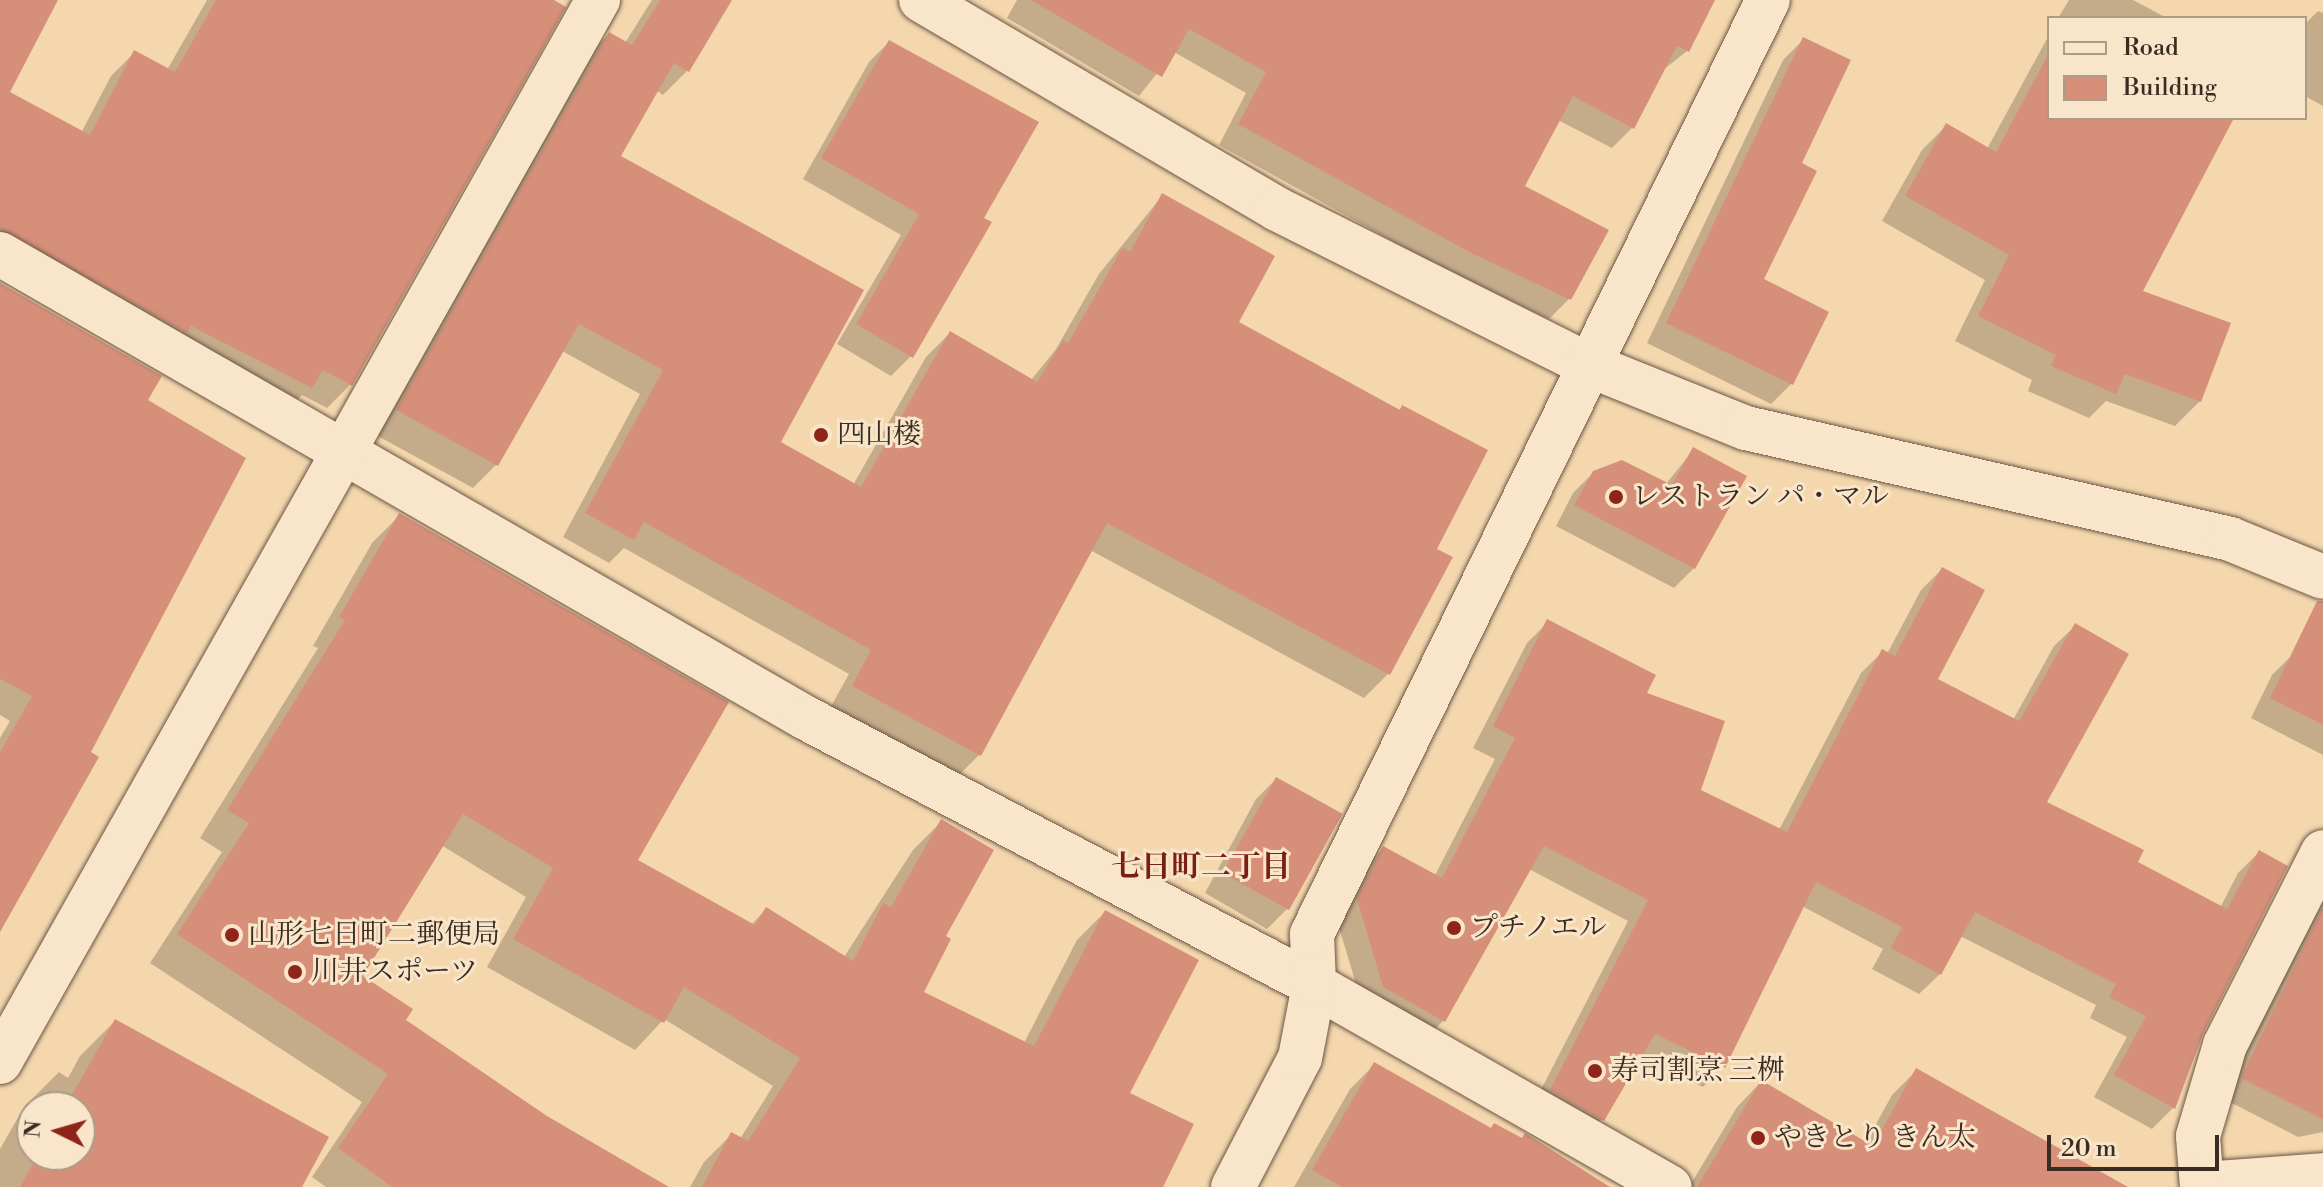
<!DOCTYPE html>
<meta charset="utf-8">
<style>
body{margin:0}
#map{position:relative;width:2323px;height:1187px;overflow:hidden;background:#f5d7ae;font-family:"Libre Bodoni","Noto Serif JP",serif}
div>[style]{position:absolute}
.shadow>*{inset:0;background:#0003}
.building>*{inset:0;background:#d6907a;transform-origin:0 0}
.roads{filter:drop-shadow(0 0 2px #6a5745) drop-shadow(0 0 2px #6a5745)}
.minor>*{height:44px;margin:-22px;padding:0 22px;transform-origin:22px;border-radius:22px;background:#f8e5ca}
.dots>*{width:22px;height:22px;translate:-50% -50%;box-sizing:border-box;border:4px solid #f8e5ca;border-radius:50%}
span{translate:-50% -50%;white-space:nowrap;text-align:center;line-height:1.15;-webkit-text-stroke:6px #f8e5ca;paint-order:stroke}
.poi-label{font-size:28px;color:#3b2c22}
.left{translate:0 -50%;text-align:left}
.neighbourhood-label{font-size:30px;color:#7a1f14;font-weight:700}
.legend{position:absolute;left:2047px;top:16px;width:260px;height:104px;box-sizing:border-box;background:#f8e5ca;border:2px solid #ac9b87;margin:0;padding:10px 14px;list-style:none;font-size:24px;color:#3b2c22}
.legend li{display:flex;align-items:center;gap:16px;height:40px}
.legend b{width:40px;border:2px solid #ac9b87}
.north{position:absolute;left:16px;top:1091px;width:80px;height:80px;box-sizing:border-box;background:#f8e5ca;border:2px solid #ac9b87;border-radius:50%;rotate:275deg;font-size:22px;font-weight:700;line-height:32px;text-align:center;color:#3b2c22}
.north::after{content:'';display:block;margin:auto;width:28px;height:36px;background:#8f2418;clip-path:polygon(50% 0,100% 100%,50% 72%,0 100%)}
.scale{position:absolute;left:2047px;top:1135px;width:172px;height:36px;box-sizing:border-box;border:4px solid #3b2c22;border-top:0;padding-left:10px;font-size:24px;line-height:28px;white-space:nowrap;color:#3b2c22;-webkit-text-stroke:6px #f8e5ca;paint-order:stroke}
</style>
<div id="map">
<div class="shadow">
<i style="clip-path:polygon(0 0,56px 0,7px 93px,81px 133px,111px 76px,135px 52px,167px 70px,207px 0,555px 0,350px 385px,327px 408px,302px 395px,287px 410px,0 263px)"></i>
<i style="clip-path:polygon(652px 0,721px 0,687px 71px,663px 95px,656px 90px,618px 157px,778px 443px,853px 485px,926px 357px,950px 333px,1031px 380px,1056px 349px,1099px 274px,1162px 196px,1236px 323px,1398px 411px,1402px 407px,1435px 550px,1450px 558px,1388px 674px,1364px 698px,1090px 550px,979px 755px,955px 779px,829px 710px,849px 674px,624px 548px,609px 563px,563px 537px,640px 394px,562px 351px,497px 464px,473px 488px,374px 434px,585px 58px,609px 34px,625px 43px)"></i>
<i style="clip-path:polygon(1017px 0,1712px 0,1687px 51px,1663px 70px,1632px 128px,1612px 148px,1558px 120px,1522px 187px,1570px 298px,1549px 319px,1450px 273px,1219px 145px,1246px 93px,1174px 52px,1139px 96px,1007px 18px)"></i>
<i style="clip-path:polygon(2069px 0,2133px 0,2167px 18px,2058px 18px)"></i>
<i style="clip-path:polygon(2318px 11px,2323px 13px,2323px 106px,2305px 96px,2305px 24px)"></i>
<i style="clip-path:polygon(2049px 35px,2049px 118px,2232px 118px,2140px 292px,2200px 401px,2175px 426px,2106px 401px,2089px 418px,2028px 391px,2032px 380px,1955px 341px,1985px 280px,1882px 221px,1922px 150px,1946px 126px,1987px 149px)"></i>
<i style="clip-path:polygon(1803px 40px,1799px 164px,1761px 280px,1826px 312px,1791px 384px,1771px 404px,1647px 343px,1783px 60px)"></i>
<i style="clip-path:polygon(889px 42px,982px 219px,911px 356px,891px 376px,837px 344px,901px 235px,803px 179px,869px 62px)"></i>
<i style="clip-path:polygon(0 285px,145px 401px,0 925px,0 738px,10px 721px,0 715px)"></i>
<i style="clip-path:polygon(1694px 449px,1694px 568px,1674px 588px,1556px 526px,1573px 493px,1594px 472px,1666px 484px)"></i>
<i style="clip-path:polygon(400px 515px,636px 861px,751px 925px,766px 909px,844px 957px,913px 850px,941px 822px,943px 937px,921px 992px,1024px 1043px,1077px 940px,1105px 912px,1127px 1093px,1160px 1187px,690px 1187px,704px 1162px,732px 1134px,740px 1139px,773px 1086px,664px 1019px,635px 1050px,487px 967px,526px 897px,441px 845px,360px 976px,404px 1020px,546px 1117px,664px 1187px,326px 1187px,312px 1177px,362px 1102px,150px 963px,222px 852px,200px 838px,318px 648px,313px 646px,372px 543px)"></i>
<i style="clip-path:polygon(1942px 569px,1935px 679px,2013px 720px,2054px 646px,2075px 626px,2044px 803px,2135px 863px,2220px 908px,2238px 873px,2259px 852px,2173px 1108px,2152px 1129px,2094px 1097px,2127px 1037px,2090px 1018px,2096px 1005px,1960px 936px,1940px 974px,1919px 994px,1872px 969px,1883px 949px,1802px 906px,1724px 1066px,1703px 1087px,1639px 1057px,1602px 1119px,1581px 1140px,1530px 1111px,1628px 921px,1529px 869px,1443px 1021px,1422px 1042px,1363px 1007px,1337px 921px,1362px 869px,1383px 849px,1434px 877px,1495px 759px,1473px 748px,1527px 643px,1548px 622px,1644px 694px,1698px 791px,1779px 830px,1861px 673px,1882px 652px,1887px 654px,1921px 590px)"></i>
<i style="clip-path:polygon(2293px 654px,2323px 670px,2323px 755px,2251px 718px,2272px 675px)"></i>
<i style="clip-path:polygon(1276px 779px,1287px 909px,1267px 929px,1205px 893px,1256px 799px)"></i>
<i style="clip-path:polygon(2323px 896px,2323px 1132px,2298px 1137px,2222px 1098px)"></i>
<i style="clip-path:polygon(evenodd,115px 1021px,301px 1187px,0 1187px,0 1149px,24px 1107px,59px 1072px,68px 1078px,80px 1056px,115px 1021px,32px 1107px,80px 1107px,80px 1155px,32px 1155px,32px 1107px)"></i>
<i style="clip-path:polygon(1375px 1064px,1489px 1130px,1610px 1187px,1294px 1187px,1350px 1089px)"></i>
<i style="clip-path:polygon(1916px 1071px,2110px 1187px,1689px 1187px,1737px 1107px,1761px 1082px,1865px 1144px,1892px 1095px)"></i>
</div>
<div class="building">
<i style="clip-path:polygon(0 0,58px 0,10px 92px,90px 135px,134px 50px,175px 72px,216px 0,554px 0,566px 7px,352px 386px,323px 370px,312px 388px,191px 326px,187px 333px,0 229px)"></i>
<i style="clip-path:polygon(660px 0,732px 0,689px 72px,674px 63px,621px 156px,864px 290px,781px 442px,861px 487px,950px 331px,1037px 382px,1063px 340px,1068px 343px,1123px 247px,1130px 252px,1162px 193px,1275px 256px,1239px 322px,1400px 410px,1402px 405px,1488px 450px,1437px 549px,1453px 557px,1390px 675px,1107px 523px,981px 756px,852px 686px,871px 650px,644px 522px,634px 540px,585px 513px,663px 370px,579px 324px,498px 466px,396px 410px,609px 32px,632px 45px)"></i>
<i style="clip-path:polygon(1031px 0,1715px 0,1689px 52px,1677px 46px,1634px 129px,1573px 96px,1525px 186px,1609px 230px,1571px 300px,1471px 253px,1238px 124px,1266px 72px,1189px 29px,1162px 77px)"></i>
<i style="clip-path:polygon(1803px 37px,1851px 60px,1802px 163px,1817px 171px,1764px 279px,1829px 312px,1793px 385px,1666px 323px)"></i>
<i style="clip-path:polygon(889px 40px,1039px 122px,984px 218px,992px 222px,913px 358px,856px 324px,919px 214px,821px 158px)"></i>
<i style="clip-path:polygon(2049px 53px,2049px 118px,2234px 118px,2143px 291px,2231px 323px,2201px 402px,2125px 374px,2116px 394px,2051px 366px,2056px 355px,1978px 316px,2009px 255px,1905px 196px,1946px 123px,1996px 152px)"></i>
<i style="clip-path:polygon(0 283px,162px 376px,148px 400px,246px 458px,91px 752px,99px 757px,0 932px,0 752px,32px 696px,0 679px)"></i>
<i style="clip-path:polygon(1693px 447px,1747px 476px,1695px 569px,1574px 505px,1593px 471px,1622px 460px,1672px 485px)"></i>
<i style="clip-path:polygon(399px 513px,729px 702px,638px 860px,755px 925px,766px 907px,853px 961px,883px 903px,891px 907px,941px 819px,994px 850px,946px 936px,951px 939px,924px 992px,1034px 1046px,1105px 910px,1199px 960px,1130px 1093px,1194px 1124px,1163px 1187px,702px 1187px,731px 1132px,748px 1141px,800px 1058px,684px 987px,664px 1023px,513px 939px,553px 868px,463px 814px,363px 976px,413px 1009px,406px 1020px,547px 1116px,669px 1187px,392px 1187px,338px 1148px,388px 1074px,177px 934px,249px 823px,227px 810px,345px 620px,339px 617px)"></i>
<i style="clip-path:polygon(1942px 567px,1985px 590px,1938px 679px,2019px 721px,2075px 623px,2129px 654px,2047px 802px,2144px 850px,2138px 862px,2227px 909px,2259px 850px,2288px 866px,2203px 1034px,2175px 1109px,2114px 1075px,2146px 1016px,2109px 997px,2116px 984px,1975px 912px,1941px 975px,1891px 948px,1902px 927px,1816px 882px,1725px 1068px,1655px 1034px,1604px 1121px,1550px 1090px,1648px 900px,1544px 846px,1445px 1022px,1383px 987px,1357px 899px,1383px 846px,1442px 878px,1515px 738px,1493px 726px,1547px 619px,1656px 675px,1647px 693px,1725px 721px,1701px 790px,1787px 832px,1882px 649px,1895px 656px)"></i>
<i style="clip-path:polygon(2317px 601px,2323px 601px,2323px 725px,2270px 698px)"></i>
<i style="left:1276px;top:777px;width:76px;height:110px;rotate:29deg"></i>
<i style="clip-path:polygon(2323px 907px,2323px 1119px,2241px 1078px)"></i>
<i style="clip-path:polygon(115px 1019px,329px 1137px,302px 1187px,20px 1187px,38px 1155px,80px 1155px,80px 1107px,65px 1107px)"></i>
<i style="clip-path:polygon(1374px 1062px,1491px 1128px,1494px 1123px,1522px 1138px,1525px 1133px,1610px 1187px,1342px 1187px,1312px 1170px)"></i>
<i style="clip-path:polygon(1916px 1068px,2128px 1187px,1697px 1187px,1761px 1080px,1873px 1146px)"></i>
</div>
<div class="roads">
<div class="minor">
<i style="left:921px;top:0;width:413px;rotate:30.4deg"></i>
<i style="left:1277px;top:209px;width:349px;rotate:26.6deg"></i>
<i style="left:1589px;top:365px;width:169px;rotate:21.9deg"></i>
<i style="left:1746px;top:428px;width:497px;rotate:12.9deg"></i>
<i style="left:2230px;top:539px;width:100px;rotate:22.2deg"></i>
<i style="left:0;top:254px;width:930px;rotate:29.93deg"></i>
<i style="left:806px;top:718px;width:574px;rotate:27.73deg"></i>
<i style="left:1314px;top:985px;width:409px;rotate:29.6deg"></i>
<i style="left:0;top:1062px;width:1219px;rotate:-60.62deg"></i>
<i style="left:2204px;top:1184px;width:119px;rotate:-4.3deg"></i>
<i style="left:1233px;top:1187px;width:145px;rotate:-62.6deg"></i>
<i style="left:1300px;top:1058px;width:74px;rotate:-79.1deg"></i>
<i style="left:1314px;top:985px;width:51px;rotate:-92.2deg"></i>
<i style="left:1312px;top:934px;width:1039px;rotate:-63.98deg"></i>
<i style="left:2202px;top:1187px;width:51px;rotate:-94.5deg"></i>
<i style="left:2198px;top:1136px;width:95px;rotate:-73.5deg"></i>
<i style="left:2225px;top:1045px;width:216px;rotate:-63.1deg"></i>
</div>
</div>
<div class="dots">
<i style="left:821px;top:435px;background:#8f2418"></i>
<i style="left:1616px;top:497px;background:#8f2418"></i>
<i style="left:1454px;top:928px;background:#8f2418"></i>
<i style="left:232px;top:935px;background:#8f2418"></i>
<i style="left:295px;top:972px;background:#8f2418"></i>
<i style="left:1595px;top:1071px;background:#8f2418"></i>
<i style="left:1758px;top:1138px;background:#8f2418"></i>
</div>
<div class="poi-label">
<span class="left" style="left:837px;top:435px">四山楼</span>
<span class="left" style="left:1632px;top:497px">レストラン パ・マル</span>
<span class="left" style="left:1470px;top:928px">プチノエル</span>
<span class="left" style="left:248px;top:935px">山形七日町二郵便局</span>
<span class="left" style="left:311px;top:972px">川井スポーツ</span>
<span class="left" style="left:1611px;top:1071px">寿司割烹 三桝</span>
<span class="left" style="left:1774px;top:1138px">やきとり きん太</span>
</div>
<div class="neighbourhood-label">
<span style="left:1201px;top:867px">七日町二丁目</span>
</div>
<ul class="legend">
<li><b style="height:10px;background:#f8e5ca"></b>Road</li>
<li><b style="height:22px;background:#d6907a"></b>Building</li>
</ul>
<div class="north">N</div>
<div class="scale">20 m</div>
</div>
